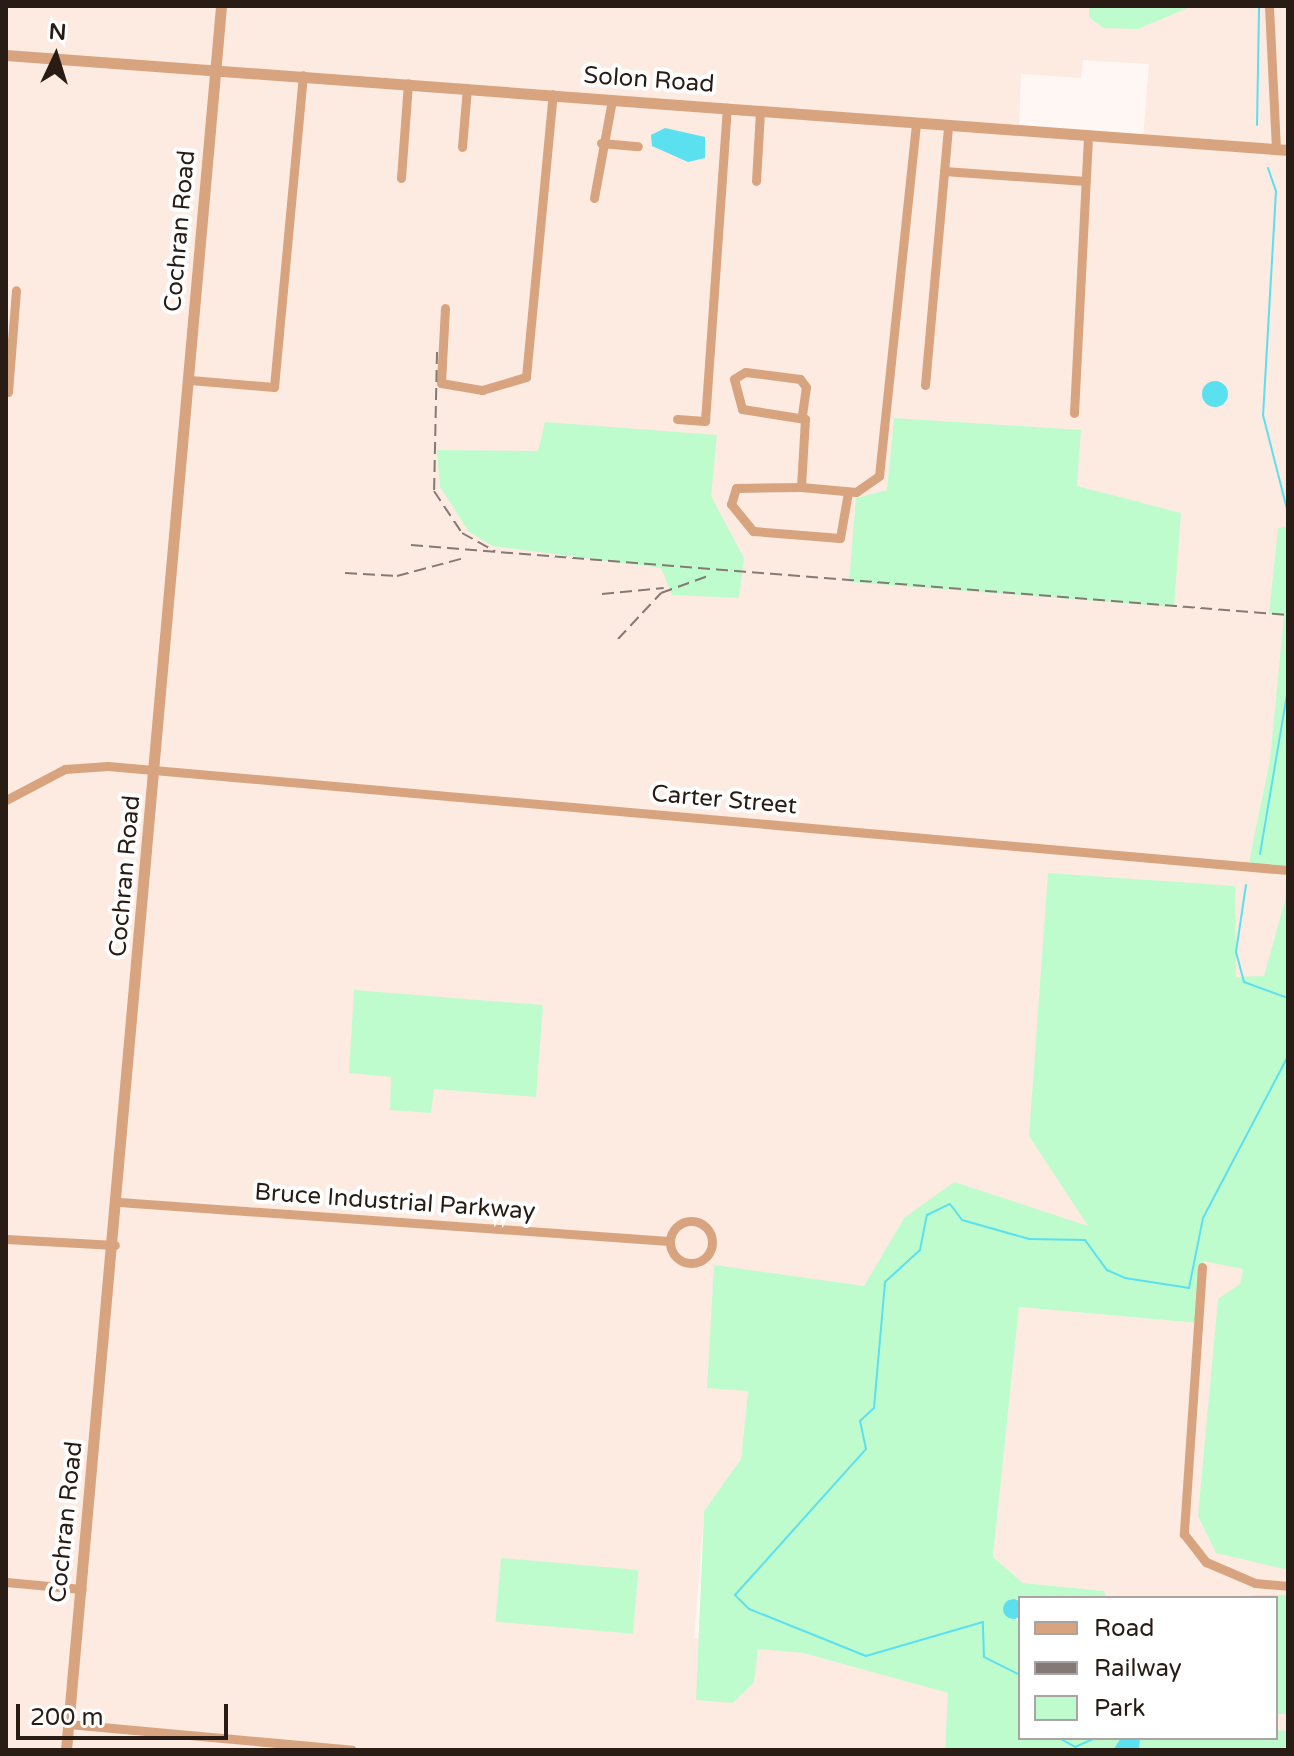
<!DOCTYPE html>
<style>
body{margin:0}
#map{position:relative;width:1294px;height:1756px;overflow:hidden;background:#fff7f3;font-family:"Varela Round",sans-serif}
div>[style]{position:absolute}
.built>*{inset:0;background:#fdeae1}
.green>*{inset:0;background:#bffccd;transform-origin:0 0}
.water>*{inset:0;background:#5be0f0}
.round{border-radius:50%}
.stream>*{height:2px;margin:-1px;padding:0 1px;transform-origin:1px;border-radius:1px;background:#5be0f0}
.minor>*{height:9px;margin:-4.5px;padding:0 4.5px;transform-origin:4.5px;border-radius:4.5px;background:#d8a47f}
.minor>.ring{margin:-4.5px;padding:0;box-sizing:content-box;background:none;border:9px solid #d8a47f;border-radius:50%}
.tertiary>*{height:11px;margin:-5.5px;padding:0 5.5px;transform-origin:5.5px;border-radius:5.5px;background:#d8a47f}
.rail>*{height:2px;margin-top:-1px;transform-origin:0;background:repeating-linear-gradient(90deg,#847974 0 12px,transparent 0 18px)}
span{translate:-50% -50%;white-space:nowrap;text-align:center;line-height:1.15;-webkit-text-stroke:8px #fff;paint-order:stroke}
.street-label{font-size:24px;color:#291c15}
.frame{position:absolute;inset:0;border:8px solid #291c15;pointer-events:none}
.legend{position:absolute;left:1018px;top:1596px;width:260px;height:144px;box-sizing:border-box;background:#fff;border:2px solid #a9a4a1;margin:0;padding:10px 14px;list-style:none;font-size:24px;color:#291c15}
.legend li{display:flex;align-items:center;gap:16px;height:40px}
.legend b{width:40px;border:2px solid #a9a4a1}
.north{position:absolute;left:16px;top:16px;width:80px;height:80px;-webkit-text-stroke:6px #fff;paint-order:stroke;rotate:4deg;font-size:22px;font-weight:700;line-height:32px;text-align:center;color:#291c15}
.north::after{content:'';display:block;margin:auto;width:28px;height:36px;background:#291c15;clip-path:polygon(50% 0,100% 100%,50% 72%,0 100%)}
.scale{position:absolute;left:16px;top:1704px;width:212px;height:36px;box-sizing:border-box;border:4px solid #291c15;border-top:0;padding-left:10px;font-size:24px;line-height:28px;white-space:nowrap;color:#291c15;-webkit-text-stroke:6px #fff;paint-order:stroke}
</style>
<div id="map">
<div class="built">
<i style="clip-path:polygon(evenodd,6px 6px,1288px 6px,1288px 1732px,1276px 1730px,1276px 1598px,1107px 1598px,1104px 1591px,1023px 1583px,993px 1557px,1019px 1307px,1198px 1323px,904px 1218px,864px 1286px,760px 1276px,741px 1459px,704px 1511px,694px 1638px,803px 1653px,949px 1693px,945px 1750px,6px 1750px,6px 6px,1083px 60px,1149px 64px,1143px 139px,1019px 130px,1021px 74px,1081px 78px,1083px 60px)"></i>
</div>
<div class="green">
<i style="clip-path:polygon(1089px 6px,1192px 6px,1138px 29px,1103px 28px,1089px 17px)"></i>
<i style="clip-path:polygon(894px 418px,1081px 430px,1077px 486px,1181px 513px,1174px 607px,849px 582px,856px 498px,887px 490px)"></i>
<i style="clip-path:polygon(545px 422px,717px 435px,711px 496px,744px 558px,739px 598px,672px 595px,661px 568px,493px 546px,469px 532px,440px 487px,437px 450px,538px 451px)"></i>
<i style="clip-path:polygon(1288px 526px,1288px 870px,1248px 867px,1270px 760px,1284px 616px,1269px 614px,1278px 528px)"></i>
<i style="clip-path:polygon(1048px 873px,1235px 886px,1236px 977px,1264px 976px,1288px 890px,1288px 1570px,1216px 1553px,1198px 1516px,1218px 1299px,1240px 1284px,1243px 1269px,1203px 1261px,1198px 1323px,1019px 1307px,993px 1557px,1023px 1583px,1104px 1591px,1107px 1598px,1009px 1599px,1009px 1617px,1020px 1622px,1020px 1738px,1121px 1738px,1113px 1750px,945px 1750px,948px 1693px,803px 1653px,758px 1649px,754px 1682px,733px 1703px,696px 1700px,704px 1511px,741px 1459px,748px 1391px,707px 1388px,714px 1265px,864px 1286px,904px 1218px,954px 1182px,1088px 1226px,1029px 1136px)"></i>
<i style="clip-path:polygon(354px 990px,543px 1005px,536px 1097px,434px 1089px,431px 1113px,390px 1110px,391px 1077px,349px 1073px)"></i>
<i style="left:501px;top:1558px;width:138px;height:64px;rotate:5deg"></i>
<i style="clip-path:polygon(1249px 1595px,1288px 1595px,1288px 1714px,1276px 1714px,1276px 1598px)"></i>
<i style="clip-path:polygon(1276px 1730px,1288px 1731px,1288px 1750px,1139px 1750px,1140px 1738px,1276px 1738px)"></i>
</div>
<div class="water">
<i style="clip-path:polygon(665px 128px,705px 137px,705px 158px,688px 162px,652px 146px,651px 135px)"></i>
<i class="round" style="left:1202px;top:381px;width:26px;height:26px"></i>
<i class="round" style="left:1003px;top:1599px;width:20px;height:20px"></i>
<i style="clip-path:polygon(1121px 1738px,1140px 1738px,1139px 1750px,1113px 1750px)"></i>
</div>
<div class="stream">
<i style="left:1257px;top:125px;width:119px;rotate:-89deg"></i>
<i style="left:1268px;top:168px;width:24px;rotate:71deg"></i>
<i style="left:1276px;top:191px;width:224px;rotate:93.3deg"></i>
<i style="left:1263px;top:415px;width:101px;rotate:75.7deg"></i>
<i style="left:1260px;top:854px;width:167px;rotate:-80.4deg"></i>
<i style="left:1246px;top:885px;width:68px;rotate:98.5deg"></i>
<i style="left:1236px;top:952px;width:31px;rotate:75deg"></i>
<i style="left:1244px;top:982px;width:47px;rotate:20deg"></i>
<i style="left:1020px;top:1675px;width:40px;rotate:-153.4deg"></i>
<i style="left:984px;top:1657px;width:35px;rotate:-92deg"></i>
<i style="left:983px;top:1622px;width:122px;rotate:163.8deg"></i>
<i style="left:866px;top:1656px;width:126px;rotate:-158.1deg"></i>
<i style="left:749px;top:1609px;width:20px;rotate:-135deg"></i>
<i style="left:735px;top:1595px;width:196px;rotate:-48.1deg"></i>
<i style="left:866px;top:1449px;width:29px;rotate:-102deg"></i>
<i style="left:860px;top:1421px;width:19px;rotate:-43deg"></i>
<i style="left:874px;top:1408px;width:126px;rotate:-85deg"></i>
<i style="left:885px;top:1282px;width:47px;rotate:-42.4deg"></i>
<i style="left:920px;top:1250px;width:36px;rotate:-79deg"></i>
<i style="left:927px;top:1215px;width:25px;rotate:-26deg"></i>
<i style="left:950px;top:1204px;width:20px;rotate:53deg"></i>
<i style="left:962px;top:1220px;width:70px;rotate:15.8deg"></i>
<i style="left:1029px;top:1239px;width:56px;rotate:1deg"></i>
<i style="left:1085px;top:1240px;width:37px;rotate:54deg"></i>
<i style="left:1107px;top:1270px;width:20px;rotate:24deg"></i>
<i style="left:1125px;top:1278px;width:65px;rotate:8.9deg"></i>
<i style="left:1189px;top:1288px;width:71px;rotate:-78.7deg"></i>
<i style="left:1203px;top:1218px;width:183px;rotate:-62.3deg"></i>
<i style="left:1059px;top:1738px;width:18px;rotate:29deg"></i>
<i style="left:1075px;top:1747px;width:22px;rotate:-24deg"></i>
</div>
<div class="minor">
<i style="left:1269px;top:6px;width:143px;rotate:87.2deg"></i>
<i style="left:601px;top:143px;width:37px;rotate:5deg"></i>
<i style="left:462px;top:147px;width:59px;rotate:-85.2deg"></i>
<i style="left:944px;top:171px;width:142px;rotate:4deg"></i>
<i style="left:401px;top:178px;width:95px;rotate:-85.8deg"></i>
<i style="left:756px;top:181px;width:70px;rotate:-86.7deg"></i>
<i style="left:594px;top:198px;width:100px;rotate:-79.6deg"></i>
<i style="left:445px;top:308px;width:75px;rotate:93.1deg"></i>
<i style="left:441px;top:383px;width:42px;rotate:9.7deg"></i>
<i style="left:482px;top:390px;width:46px;rotate:-16.5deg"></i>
<i style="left:526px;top:377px;width:284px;rotate:-84.6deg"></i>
<i style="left:190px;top:380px;width:84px;rotate:4.8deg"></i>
<i style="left:274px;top:387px;width:313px;rotate:-84.7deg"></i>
<i style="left:925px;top:385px;width:261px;rotate:-84.9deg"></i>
<i style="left:8px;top:392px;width:102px;rotate:-85.5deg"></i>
<i style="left:1074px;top:413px;width:278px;rotate:-87.1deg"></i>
<i style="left:802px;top:415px;width:28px;rotate:-82deg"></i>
<i style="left:806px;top:387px;width:10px;rotate:-127deg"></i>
<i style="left:800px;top:379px;width:55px;rotate:-172.7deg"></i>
<i style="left:745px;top:372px;width:13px;rotate:148deg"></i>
<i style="left:734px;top:379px;width:31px;rotate:75deg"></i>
<i style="left:742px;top:409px;width:64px;rotate:9deg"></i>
<i style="left:805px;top:419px;width:68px;rotate:93.4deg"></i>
<i style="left:801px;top:487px;width:55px;rotate:5.2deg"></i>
<i style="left:856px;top:492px;width:28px;rotate:-35deg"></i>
<i style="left:879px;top:476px;width:355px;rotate:-84deg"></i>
<i style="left:677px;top:419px;width:28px;rotate:4deg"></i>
<i style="left:705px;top:421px;width:314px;rotate:-86deg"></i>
<i style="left:801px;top:487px;width:65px;rotate:179.1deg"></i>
<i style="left:736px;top:488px;width:17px;rotate:107deg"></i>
<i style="left:731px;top:504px;width:35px;rotate:51deg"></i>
<i style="left:753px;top:531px;width:87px;rotate:4.6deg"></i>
<i style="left:840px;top:538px;width:47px;rotate:-80.1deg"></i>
<i style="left:6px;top:800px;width:67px;rotate:-27.7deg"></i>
<i style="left:65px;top:769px;width:43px;rotate:-4deg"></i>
<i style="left:108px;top:766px;width:1185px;rotate:5.04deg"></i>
<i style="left:119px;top:1202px;width:551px;rotate:4.06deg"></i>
<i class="ring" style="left:670px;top:1221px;width:33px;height:33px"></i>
<i style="left:6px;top:1239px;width:109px;rotate:3.2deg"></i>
<i style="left:1202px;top:1267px;width:268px;rotate:93.9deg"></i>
<i style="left:1184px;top:1534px;width:36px;rotate:52deg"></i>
<i style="left:1206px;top:1562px;width:53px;rotate:23.2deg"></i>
<i style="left:1255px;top:1583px;width:33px;rotate:5deg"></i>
<i style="left:6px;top:1582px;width:76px;rotate:5.3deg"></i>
<i style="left:68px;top:1724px;width:285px;rotate:5.2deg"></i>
</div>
<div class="tertiary">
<i style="left:6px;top:55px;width:1286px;rotate:4.24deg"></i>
<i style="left:66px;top:1750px;width:1751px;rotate:-84.92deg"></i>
</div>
<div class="rail">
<i style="left:437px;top:352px;width:139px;rotate:91.2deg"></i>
<i style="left:434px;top:491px;width:50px;rotate:56.3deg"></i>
<i style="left:462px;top:533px;width:38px;rotate:29deg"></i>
<i style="left:411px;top:545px;width:880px;rotate:4.56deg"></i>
<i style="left:345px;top:573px;width:52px;rotate:3.3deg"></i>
<i style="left:397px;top:576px;width:69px;rotate:-15deg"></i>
<i style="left:602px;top:594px;width:62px;rotate:-5.5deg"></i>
<i style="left:618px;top:639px;width:63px;rotate:-46.9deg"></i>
<i style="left:661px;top:593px;width:50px;rotate:-19.9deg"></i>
</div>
<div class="street-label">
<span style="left:649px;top:80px;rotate:4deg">Solon Road</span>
<span style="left:180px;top:231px;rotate:-85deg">Cochran Road</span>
<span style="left:724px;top:800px;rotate:5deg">Carter Street</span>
<span style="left:125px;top:876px;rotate:-85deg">Cochran Road</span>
<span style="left:395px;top:1202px;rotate:4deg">Bruce Industrial Parkway</span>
<span style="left:66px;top:1522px;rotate:-84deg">Cochran Road</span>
</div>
<div class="frame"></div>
<ul class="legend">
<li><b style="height:10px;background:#d8a47f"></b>Road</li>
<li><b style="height:10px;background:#847974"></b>Railway</li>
<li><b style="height:22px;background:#bffccd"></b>Park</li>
</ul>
<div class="north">N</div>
<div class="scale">200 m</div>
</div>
